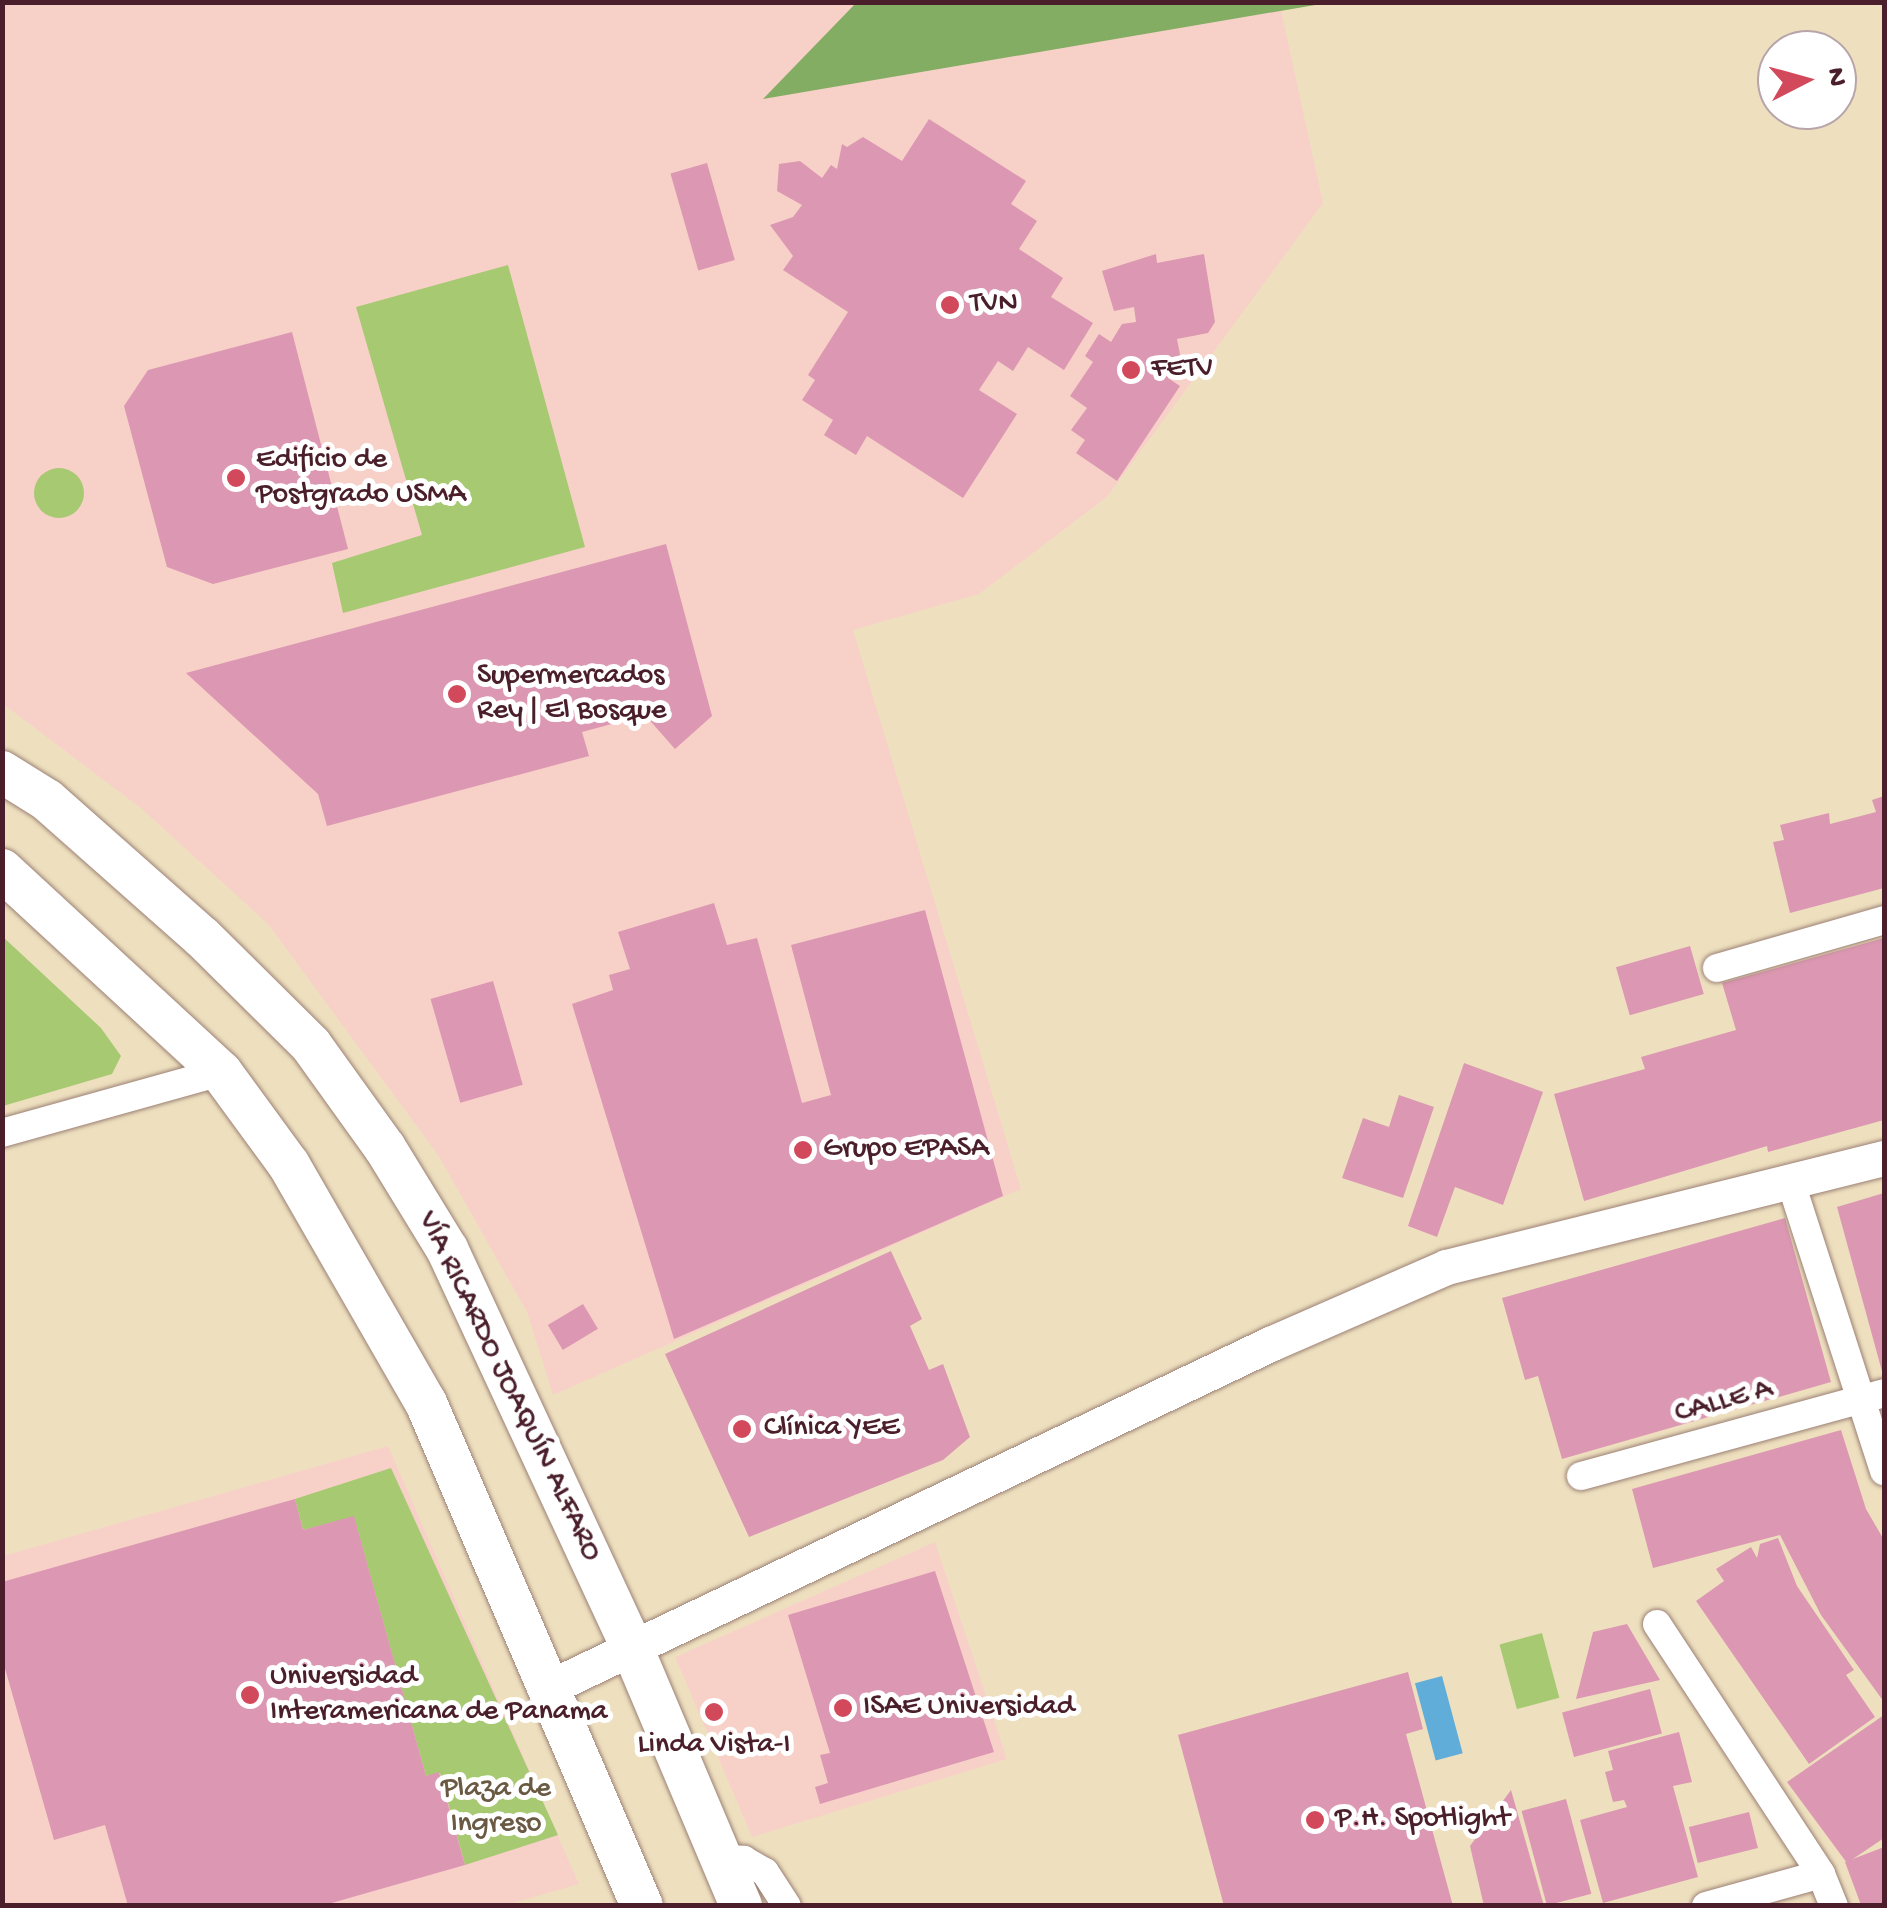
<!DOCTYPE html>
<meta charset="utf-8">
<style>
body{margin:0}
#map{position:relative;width:1887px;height:1908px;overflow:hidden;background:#eee0bf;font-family:"Gochi Hand",sans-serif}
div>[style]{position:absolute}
.built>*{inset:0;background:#f7d1c8}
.green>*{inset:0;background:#a6c972;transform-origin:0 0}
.round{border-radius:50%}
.forest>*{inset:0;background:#84ad64}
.water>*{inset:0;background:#61adda;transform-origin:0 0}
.building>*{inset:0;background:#dc97b2;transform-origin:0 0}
.roads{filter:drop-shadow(0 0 2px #9c8075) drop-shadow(0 0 2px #9c8075)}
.minor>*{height:28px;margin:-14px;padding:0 14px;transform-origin:14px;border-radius:14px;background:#fff}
.tertiary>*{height:35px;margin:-17.5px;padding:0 17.5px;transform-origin:17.5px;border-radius:17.5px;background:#fff}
.primary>*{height:42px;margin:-21px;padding:0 21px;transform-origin:21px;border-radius:21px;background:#fff}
.dots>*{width:28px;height:28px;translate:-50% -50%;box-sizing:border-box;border:5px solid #fff;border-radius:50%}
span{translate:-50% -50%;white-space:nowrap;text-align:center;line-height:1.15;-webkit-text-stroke:10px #fff;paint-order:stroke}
.poi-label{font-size:30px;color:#4a1f2b}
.left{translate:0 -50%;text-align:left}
.street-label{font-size:30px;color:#4a1f2b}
.park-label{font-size:30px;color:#6a5a44}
.frame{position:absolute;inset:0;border:5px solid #4a1f2b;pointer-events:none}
.north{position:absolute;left:1757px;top:30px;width:100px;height:100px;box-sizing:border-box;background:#fff;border:2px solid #b7a5aa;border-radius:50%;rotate:84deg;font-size:28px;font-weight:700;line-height:40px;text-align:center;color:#4a1f2b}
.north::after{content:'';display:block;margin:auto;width:35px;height:45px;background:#d1495b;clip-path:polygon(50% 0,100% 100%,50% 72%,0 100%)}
</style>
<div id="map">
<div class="built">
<i style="clip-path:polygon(2px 3px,1327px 3px,1281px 10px,1323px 203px,1107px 497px,979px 594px,853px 630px,1021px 1189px,553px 1395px,527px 1312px,438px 1155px,268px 924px,142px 809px,3px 704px)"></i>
<i style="clip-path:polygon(388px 1446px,579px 1884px,503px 1906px,3px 1906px,3px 1556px)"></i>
<i style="clip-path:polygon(935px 1542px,1007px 1759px,752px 1837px,675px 1657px)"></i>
</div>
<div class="green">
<i style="clip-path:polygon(508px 265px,585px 547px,343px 613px,332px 563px,422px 535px,356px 307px)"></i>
<i class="round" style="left:34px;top:468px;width:50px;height:50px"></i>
<i style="clip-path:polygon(2px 936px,101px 1028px,121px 1056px,112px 1074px,3px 1106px)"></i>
<i style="clip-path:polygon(391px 1468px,558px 1835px,465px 1865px,440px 1773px,426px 1776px,354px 1517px,303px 1530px,295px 1499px)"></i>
<i style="left:1542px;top:1633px;width:67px;height:44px;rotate:75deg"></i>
</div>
<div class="forest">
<i style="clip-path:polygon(856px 3px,856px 2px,1327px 3px,763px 99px)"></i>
</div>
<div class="water">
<i style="left:1442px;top:1676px;width:80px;height:28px;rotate:75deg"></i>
</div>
<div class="building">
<i style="clip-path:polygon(929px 119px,1026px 181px,1011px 204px,1037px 221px,1019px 249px,1063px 278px,1051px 297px,1093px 323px,1064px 370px,1028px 347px,1013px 371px,998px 361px,979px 390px,1017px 414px,963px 498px,867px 436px,856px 455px,824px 435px,833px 420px,802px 400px,815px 380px,808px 375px,848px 312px,783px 270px,793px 256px,770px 225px,793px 217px,802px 205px,777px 191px,779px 164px,800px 161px,822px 178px,831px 165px,837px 169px,842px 144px,847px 147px,863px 137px,902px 161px)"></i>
<i style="left:707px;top:163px;width:101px;height:38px;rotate:74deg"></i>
<i style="clip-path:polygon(1156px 254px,1157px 263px,1204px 254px,1215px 322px,1208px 333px,1177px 339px,1181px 359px,1168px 378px,1180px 386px,1117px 481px,1076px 453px,1085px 440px,1071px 430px,1087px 408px,1070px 396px,1093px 362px,1085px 356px,1099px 334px,1111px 342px,1122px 324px,1136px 322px,1134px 307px,1114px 311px,1102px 271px)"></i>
<i style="clip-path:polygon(292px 332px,348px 549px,213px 584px,167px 567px,124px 406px,148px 370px)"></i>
<i style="clip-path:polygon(666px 544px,712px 716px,675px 749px,645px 715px,582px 732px,589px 756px,327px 826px,318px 794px,186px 673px)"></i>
<i style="clip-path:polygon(1884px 796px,1884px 888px,1790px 913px,1773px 842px,1784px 840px,1780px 825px,1829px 813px,1830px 824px,1876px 812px,1872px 800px)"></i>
<i style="clip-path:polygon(714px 903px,727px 945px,757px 938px,802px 1103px,831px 1095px,791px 945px,925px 910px,1003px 1196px,674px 1339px,572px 1004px,613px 990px,609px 975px,630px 969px,618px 932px)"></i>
<i style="clip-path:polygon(1884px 938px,1884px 1120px,1768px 1152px,1767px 1146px,1584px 1201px,1554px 1094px,1645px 1069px,1641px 1057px,1736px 1030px,1722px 983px)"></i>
<i style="left:1690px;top:946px;width:50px;height:77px;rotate:74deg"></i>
<i style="left:493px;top:981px;width:108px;height:65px;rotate:74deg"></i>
<i style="clip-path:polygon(1464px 1063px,1543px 1092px,1503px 1205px,1455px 1187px,1437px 1237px,1408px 1226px)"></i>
<i style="clip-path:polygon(1399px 1095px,1434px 1107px,1403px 1198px,1342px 1178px,1363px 1118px,1389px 1127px)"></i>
<i style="clip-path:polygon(1884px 1193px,1884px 1375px,1883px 1375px,1837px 1207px)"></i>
<i style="clip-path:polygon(1785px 1218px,1831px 1382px,1562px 1459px,1538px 1376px,1525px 1380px,1502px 1298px)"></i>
<i style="clip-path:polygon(891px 1251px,922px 1319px,910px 1326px,929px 1370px,943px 1364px,970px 1437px,943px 1460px,749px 1537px,665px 1354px)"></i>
<i style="left:583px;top:1304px;width:29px;height:41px;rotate:59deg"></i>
<i style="clip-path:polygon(1841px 1430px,1866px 1509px,1884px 1540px,1884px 1702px,1821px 1615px,1780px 1535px,1653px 1568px,1632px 1489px)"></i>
<i style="clip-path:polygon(295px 1499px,303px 1530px,354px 1516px,426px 1776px,439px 1772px,465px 1865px,321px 1906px,128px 1906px,105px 1825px,54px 1840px,2px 1658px,2px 1582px)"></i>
<i style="clip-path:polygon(1778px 1538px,1797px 1586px,1854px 1670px,1846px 1675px,1875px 1717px,1809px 1764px,1696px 1601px,1724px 1581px,1716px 1569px,1751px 1547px,1757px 1558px,1760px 1544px)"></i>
<i style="clip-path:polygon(935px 1571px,994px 1752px,820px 1804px,815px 1787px,828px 1783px,820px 1755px,830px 1753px,788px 1615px)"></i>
<i style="clip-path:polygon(1627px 1624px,1660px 1680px,1576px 1699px,1593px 1632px)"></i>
<i style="clip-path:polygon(1408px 1672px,1423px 1729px,1406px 1734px,1453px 1906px,1224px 1906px,1178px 1735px)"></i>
<i style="left:1650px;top:1689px;width:46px;height:91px;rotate:75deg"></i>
<i style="clip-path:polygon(1884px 1715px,1884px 1838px,1847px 1863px,1787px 1782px)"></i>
<i style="clip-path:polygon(1679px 1732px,1692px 1782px,1673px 1786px,1698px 1877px,1603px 1903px,1580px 1820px,1627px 1807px,1624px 1800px,1613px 1802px,1605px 1772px,1613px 1770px,1608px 1751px)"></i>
<i style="clip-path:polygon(1511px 1790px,1544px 1906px,1484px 1906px,1470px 1846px)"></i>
<i style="left:1566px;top:1799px;width:98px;height:46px;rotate:75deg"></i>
<i style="left:1749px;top:1812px;width:37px;height:62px;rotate:76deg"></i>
<i style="clip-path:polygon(1884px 1847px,1884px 1906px,1861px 1905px,1845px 1862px)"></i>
</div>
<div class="roads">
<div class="minor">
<i style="left:1717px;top:968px;width:174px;rotate:-16deg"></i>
<i style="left:2px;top:1133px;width:227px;rotate:-15.6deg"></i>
<i style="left:1791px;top:1183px;width:303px;rotate:72.1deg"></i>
<i style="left:1581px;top:1476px;width:314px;rotate:-15.3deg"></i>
<i style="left:1657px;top:1624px;width:299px;rotate:56.7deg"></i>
<i style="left:1821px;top:1874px;width:35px;rotate:68deg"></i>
<i style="left:721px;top:1859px;width:23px;rotate:2deg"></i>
<i style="left:744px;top:1860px;width:24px;rotate:30deg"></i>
<i style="left:765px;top:1872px;width:40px;rotate:57.1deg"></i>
<i style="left:1706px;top:1906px;width:119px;rotate:-15.5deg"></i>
</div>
<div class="tertiary">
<i style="left:548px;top:1688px;width:800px;rotate:-25.48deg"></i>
<i style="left:1270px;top:1344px;width:192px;rotate:-23.6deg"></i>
<i style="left:1446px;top:1267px;width:451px;rotate:-14deg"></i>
</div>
<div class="primary">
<i style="left:2px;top:772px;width:53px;rotate:31.9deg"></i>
<i style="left:47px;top:800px;width:207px;rotate:41.5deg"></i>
<i style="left:202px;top:937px;width:153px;rotate:44.7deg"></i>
<i style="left:311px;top:1045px;width:127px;rotate:54.3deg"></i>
<i style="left:385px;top:1148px;width:119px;rotate:58.5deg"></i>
<i style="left:447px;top:1249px;width:442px;rotate:65.1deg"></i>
<i style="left:633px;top:1650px;width:278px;rotate:67.1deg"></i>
<i style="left:2px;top:870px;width:298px;rotate:42.7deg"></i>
<i style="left:221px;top:1072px;width:115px;rotate:53.8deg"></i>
<i style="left:289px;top:1165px;width:275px;rotate:60.1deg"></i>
<i style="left:426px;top:1403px;width:547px;rotate:66.76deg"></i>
</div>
</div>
<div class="dots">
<i style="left:950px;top:305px;background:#d1495b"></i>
<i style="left:1131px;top:370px;background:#d1495b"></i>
<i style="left:236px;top:478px;background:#d1495b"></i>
<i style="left:457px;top:694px;background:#d1495b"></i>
<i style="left:803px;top:1150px;background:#d1495b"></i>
<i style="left:742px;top:1429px;background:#d1495b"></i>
<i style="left:250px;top:1695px;background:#d1495b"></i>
<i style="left:843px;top:1708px;background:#d1495b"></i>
<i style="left:714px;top:1712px;background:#d1495b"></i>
<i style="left:1315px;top:1820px;background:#d1495b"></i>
</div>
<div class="poi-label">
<span class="left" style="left:970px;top:305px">TVN</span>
<span class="left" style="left:1151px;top:370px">FETV</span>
<span class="left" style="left:256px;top:478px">Edificio de<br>Postgrado USMA</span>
<span class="left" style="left:477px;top:694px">Supermercados<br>Rey | El Bosque</span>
<span class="left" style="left:823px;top:1150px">Grupo EPASA</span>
<span class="left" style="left:764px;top:1429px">Clínica YEE</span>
<span class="left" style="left:270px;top:1695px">Universidad<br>Interamericana de Panama</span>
<span class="left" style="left:863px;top:1708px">ISAE Universidad</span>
<span style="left:714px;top:1746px">Linda Vista-I</span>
<span class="left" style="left:1335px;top:1820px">P.H. Spotlight</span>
</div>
<div class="street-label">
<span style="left:508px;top:1387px;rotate:64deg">VÍA RICARDO JOAQUÍN ALFARO</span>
<span style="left:1724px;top:1403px;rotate:-15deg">CALLE A</span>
</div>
<div class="park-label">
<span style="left:496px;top:1807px">Plaza de<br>Ingreso</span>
</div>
<div class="frame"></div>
<div class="north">N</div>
</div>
